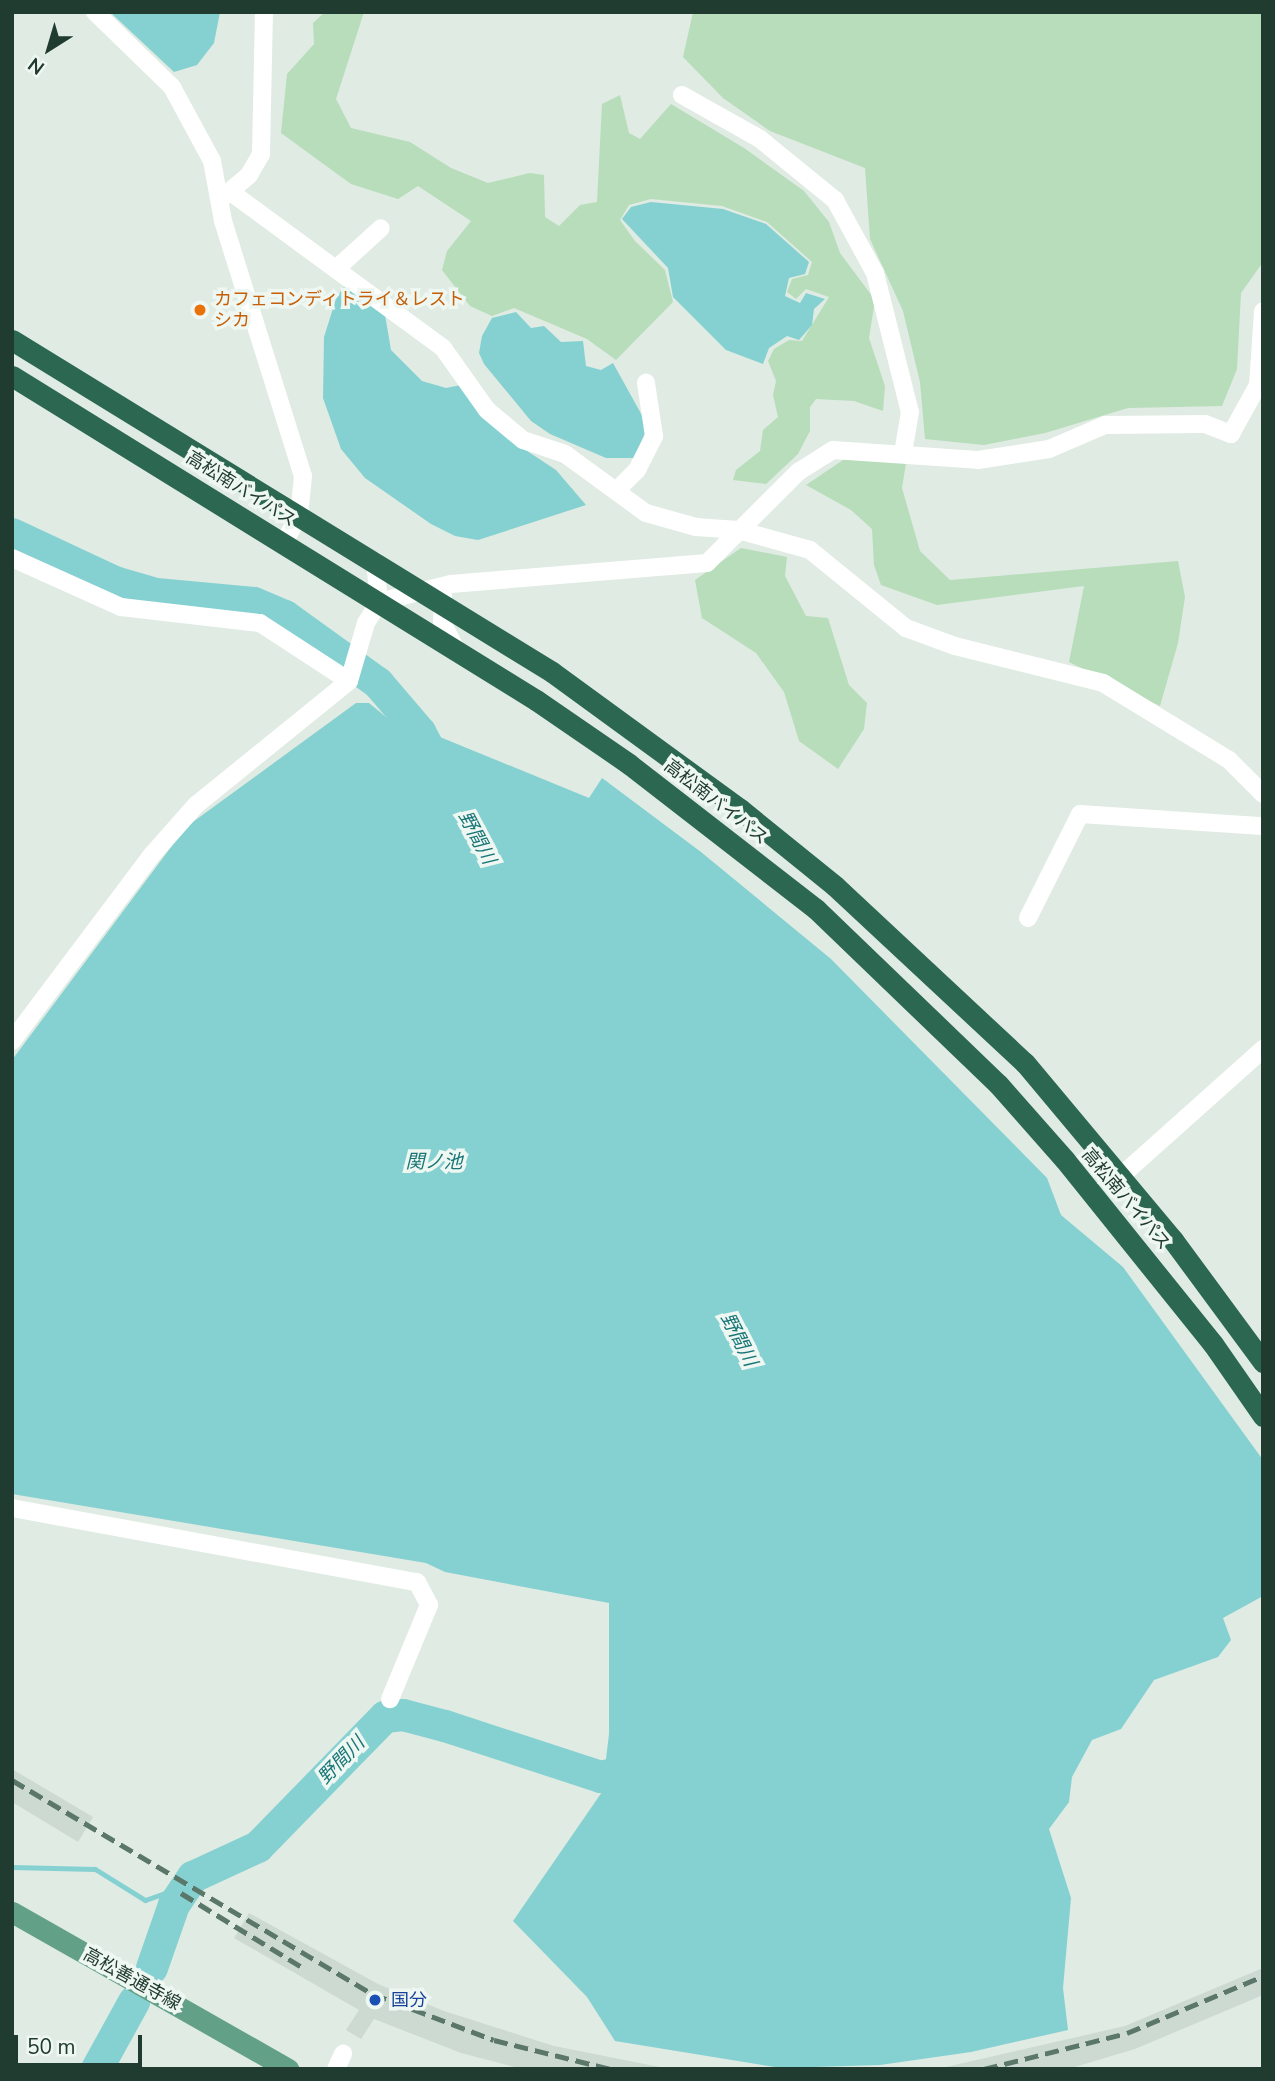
<!DOCTYPE html>
<meta charset="utf-8">
<style>
body{margin:0}
#map{position:relative;width:1275px;height:2081px;overflow:hidden;background:#dfebe3;font-family:"Nunito Sans","Noto Sans JP",sans-serif}
div>[style]{position:absolute}
.built>*{inset:0;background:#cddad2}
.green>*{inset:0;background:#b7ddbb}
.water>*{inset:0;background:#85d1d1}
.stream>*{height:5px;margin:-2.5px;padding:0 2.5px;transform-origin:2.5px;border-radius:2.5px;background:#85d1d1}
.river>*{height:32px;margin:-16px;padding:0 16px;transform-origin:16px;border-radius:16px;background:#85d1d1}
.street>*{height:18px;margin:-9px;padding:0 9px;transform-origin:9px;border-radius:9px;background:#fff}
.primary>*{height:21px;margin:-10.5px;padding:0 10.5px;transform-origin:10.5px;border-radius:10.5px;background:#62a187}
.highway>*{height:21px;margin:-10.5px;padding:0 10.5px;transform-origin:10.5px;border-radius:10.5px;background:#2b6751}
.rail>*{height:5px;margin-top:-2.5px;transform-origin:0;background:repeating-linear-gradient(90deg,#5a776a 0 14px,transparent 0 21px)}
.dots>*{width:19px;height:19px;translate:-50% -50%;box-sizing:border-box;border:4px solid #eff7f2;border-radius:50%}
span{translate:-50% -50%;white-space:nowrap;text-align:center;line-height:1.15;-webkit-text-stroke:7px #eff7f2;paint-order:stroke}
.food-label{font-size:18px;color:#c56008}
.left{translate:0 -50%;text-align:left}
.street-label{font-size:18px;color:#203b2f}
.transit-label{font-size:18px;color:#164399}
.water-label{font-size:19px;color:#197677;font-style:italic}
.frame{position:absolute;inset:0;border:14px solid #203b2f;pointer-events:none}
.north{position:absolute;left:14px;top:14px;width:70px;height:70px;-webkit-text-stroke:5px #eff7f2;paint-order:stroke;rotate:217deg;font-size:19px;font-weight:700;line-height:28px;text-align:center;color:#203b2f}
.north::after{content:'';display:block;margin:auto;width:24px;height:32px;background:#203b2f;clip-path:polygon(50% 0,100% 100%,50% 72%,0 100%)}
.scale{position:absolute;left:14px;top:2035px;width:128px;height:32px;box-sizing:border-box;border:4px solid #203b2f;border-top:0;padding-left:9px;font-size:21px;line-height:24px;white-space:nowrap;color:#203b2f;-webkit-text-stroke:5px #eff7f2;paint-order:stroke}
</style>
<div id="map">
<div class="built">
<i style="clip-path:polygon(12px 1769px,93px 1817px,78px 1842px,12px 1802px)"></i>
<i style="clip-path:polygon(249px 1913px,378px 1984px,444px 2011px,554px 2046px,670px 2069px,522px 2069px,461px 2053px,374px 2019px,361px 2039px,346px 2030px,359px 2010px,234px 1938px)"></i>
<i style="clip-path:polygon(1263px 1968px,1263px 1995px,1135px 2049px,1068px 2069px,937px 2069px,1125px 2026px)"></i>
</div>
<div class="green">
<i style="clip-path:polygon(325px 12px,364px 12px,336px 99px,351px 128px,410px 142px,451px 168px,488px 183px,530px 173px,544px 175px,545px 217px,559px 226px,580px 205px,597px 202px,602px 104px,620px 95px,629px 133px,640px 139px,671px 104px,744px 148px,804px 191px,829px 222px,840px 253px,875px 300px,869px 338px,885px 386px,883px 411px,854px 401px,816px 399px,810px 407px,810px 431px,798px 454px,766px 484px,733px 480px,736px 470px,760px 451px,763px 430px,778px 417px,773px 395px,776px 381px,768px 361px,774px 349px,789px 340px,802px 341px,829px 297px,806px 289px,796px 299px,787px 292px,792px 279px,808px 275px,812px 262px,767px 222px,722px 206px,651px 199px,629px 205px,620px 220px,635px 241px,665px 270px,673px 302px,616px 360px,587px 339px,514px 308px,492px 316px,470px 306px,442px 270px,447px 251px,471px 221px,418px 186px,398px 199px,351px 184px,281px 133px,287px 74px,314px 44px,313px 23px)"></i>
<i style="clip-path:polygon(693px 12px,1263px 12px,1263px 262px,1241px 293px,1237px 369px,1222px 406px,1128px 408px,1045px 433px,984px 445px,925px 439px,920px 382px,903px 311px,870px 239px,865px 168px,770px 131px,723px 98px,683px 57px)"></i>
<i style="clip-path:polygon(849px 456px,906px 463px,902px 488px,920px 551px,950px 580px,1178px 561px,1185px 597px,1178px 643px,1160px 706px,1069px 662px,1084px 586px,937px 605px,881px 585px,874px 565px,872px 529px,851px 510px,806px 485px)"></i>
<i style="clip-path:polygon(741px 548px,787px 557px,785px 576px,806px 616px,828px 618px,849px 685px,867px 703px,864px 729px,838px 769px,799px 741px,784px 692px,756px 653px,702px 618px,695px 580px)"></i>
</div>
<div class="water">
<i style="clip-path:polygon(110px 12px,220px 12px,214px 43px,197px 65px,174px 72px)"></i>
<i style="clip-path:polygon(651px 202px,723px 209px,766px 224px,809px 262px,805px 274px,789px 278px,785px 296px,800px 303px,806px 293px,825px 299px,814px 309px,812px 325px,799px 340px,787px 336px,769px 348px,763px 364px,726px 350px,673px 297px,668px 268px,622px 219px,631px 207px)"></i>
<i style="clip-path:polygon(346px 283px,384px 309px,391px 350px,422px 381px,446px 388px,461px 385px,521px 447px,556px 470px,586px 505px,478px 540px,455px 536px,431px 524px,365px 478px,341px 449px,323px 398px,324px 337px,336px 299px)"></i>
<i style="clip-path:polygon(516px 312px,531px 328px,544px 326px,561px 342px,583px 341px,586px 366px,601px 370px,613px 363px,644px 419px,645px 433px,634px 458px,606px 458px,550px 434px,531px 421px,484px 364px,479px 353px,482px 336px,492px 318px)"></i>
<i style="clip-path:polygon(356px 703px,369px 703px,408px 735px,435px 735px,589px 798px,602px 778px,701px 852px,831px 959px,1047px 1178px,1061px 1215px,1123px 1267px,1263px 1460px,1263px 1596px,1223px 1618px,1231px 1640px,1218px 1657px,1154px 1680px,1121px 1729px,1092px 1740px,1072px 1777px,1069px 1802px,1049px 1829px,1071px 1898px,1063px 1988px,1068px 2030px,971px 2052px,880px 2065px,781px 2068px,615px 2041px,587px 1997px,513px 1921px,602px 1792px,609px 1734px,609px 1603px,445px 1572px,426px 1563px,12px 1494px,12px 1060px,186px 827px)"></i>
</div>
<div class="stream">
<i style="left:12px;top:1867px;width:83px;rotate:1.4deg"></i>
<i style="left:95px;top:1869px;width:59px;rotate:31.8deg"></i>
<i style="left:145px;top:1900px;width:21px;rotate:-19deg"></i>
<i style="left:165px;top:1893px;width:46px;rotate:-44.1deg"></i>
<i style="left:198px;top:1861px;width:76px;rotate:-20.1deg"></i>
</div>
<div class="river">
<i style="left:12px;top:534px;width:114px;rotate:25deg"></i>
<i style="left:115px;top:582px;width:43px;rotate:16.3deg"></i>
<i style="left:156px;top:594px;width:98px;rotate:5.2deg"></i>
<i style="left:254px;top:603px;width:34px;rotate:23deg"></i>
<i style="left:285px;top:616px;width:115px;rotate:35.8deg"></i>
<i style="left:378px;top:683px;width:65px;rotate:49.4deg"></i>
<i style="left:420px;top:732px;width:44px;rotate:61.7deg"></i>
<i style="left:152px;top:1968px;width:67px;rotate:-70.8deg"></i>
<i style="left:174px;top:1905px;width:34px;rotate:-56deg"></i>
<i style="left:193px;top:1877px;width:72px;rotate:-24.8deg"></i>
<i style="left:258px;top:1847px;width:182px;rotate:-45.7deg"></i>
<i style="left:385px;top:1717px;width:18px;rotate:-6deg"></i>
<i style="left:403px;top:1715px;width:43px;rotate:14.7deg"></i>
<i style="left:445px;top:1726px;width:164px;rotate:18.1deg"></i>
<i style="left:601px;top:1777px;width:44px;rotate:-14.3deg"></i>
<i style="left:97px;top:2069px;width:77px;rotate:-61.1deg"></i>
</div>
<div class="street">
<i style="left:95px;top:12px;width:107px;rotate:44.2deg"></i>
<i style="left:172px;top:87px;width:84px;rotate:61.6deg"></i>
<i style="left:212px;top:161px;width:61px;rotate:79.6deg"></i>
<i style="left:223px;top:221px;width:267px;rotate:72.6deg"></i>
<i style="left:303px;top:476px;width:40px;rotate:95.7deg"></i>
<i style="left:299px;top:516px;width:30px;rotate:120deg"></i>
<i style="left:682px;top:95px;width:90px;rotate:29.4deg"></i>
<i style="left:760px;top:139px;width:97px;rotate:39.1deg"></i>
<i style="left:835px;top:200px;width:83px;rotate:61.3deg"></i>
<i style="left:875px;top:273px;width:143px;rotate:75.9deg"></i>
<i style="left:910px;top:412px;width:42px;rotate:99.7deg"></i>
<i style="left:232px;top:193px;width:262px;rotate:36.3deg"></i>
<i style="left:443px;top:348px;width:76px;rotate:54.6deg"></i>
<i style="left:487px;top:410px;width:47px;rotate:39.8deg"></i>
<i style="left:523px;top:440px;width:44px;rotate:18.4deg"></i>
<i style="left:565px;top:454px;width:100px;rotate:36.1deg"></i>
<i style="left:646px;top:513px;width:52px;rotate:15.6deg"></i>
<i style="left:696px;top:527px;width:42px;rotate:4.1deg"></i>
<i style="left:738px;top:530px;width:75px;rotate:15.5deg"></i>
<i style="left:810px;top:550px;width:124px;rotate:39.1deg"></i>
<i style="left:906px;top:628px;width:52px;rotate:20.2deg"></i>
<i style="left:955px;top:646px;width:153px;rotate:14deg"></i>
<i style="left:1103px;top:683px;width:148px;rotate:31.4deg"></i>
<i style="left:1229px;top:760px;width:48px;rotate:45deg"></i>
<i style="left:223px;top:197px;width:34px;rotate:-40deg"></i>
<i style="left:249px;top:175px;width:24px;rotate:-60deg"></i>
<i style="left:261px;top:154px;width:142px;rotate:-88.8deg"></i>
<i style="left:337px;top:268px;width:59px;rotate:-42.3deg"></i>
<i style="left:618px;top:489px;width:27px;rotate:-45deg"></i>
<i style="left:637px;top:470px;width:38px;rotate:-63deg"></i>
<i style="left:654px;top:436px;width:54px;rotate:-98.6deg"></i>
<i style="left:12px;top:558px;width:120px;rotate:24.2deg"></i>
<i style="left:121px;top:607px;width:140px;rotate:6.6deg"></i>
<i style="left:260px;top:623px;width:106px;rotate:33.1deg"></i>
<i style="left:375px;top:561px;width:41px;rotate:84.4deg"></i>
<i style="left:443px;top:596px;width:26px;rotate:92deg"></i>
<i style="left:442px;top:622px;width:30px;rotate:63deg"></i>
<i style="left:1028px;top:918px;width:116px;rotate:-63.4deg"></i>
<i style="left:1080px;top:814px;width:183px;rotate:3.8deg"></i>
<i style="left:12px;top:1041px;width:230px;rotate:-53.1deg"></i>
<i style="left:150px;top:857px;width:69px;rotate:-48.5deg"></i>
<i style="left:196px;top:805px;width:197px;rotate:-39deg"></i>
<i style="left:349px;top:681px;width:60px;rotate:-73.7deg"></i>
<i style="left:366px;top:623px;width:25px;rotate:-58deg"></i>
<i style="left:379px;top:602px;width:74px;rotate:-14deg"></i>
<i style="left:451px;top:584px;width:257px;rotate:-4.7deg"></i>
<i style="left:707px;top:563px;width:129px;rotate:-45deg"></i>
<i style="left:798px;top:472px;width:41px;rotate:-32.2deg"></i>
<i style="left:833px;top:450px;width:145px;rotate:3.9deg"></i>
<i style="left:978px;top:460px;width:72px;rotate:-8.8deg"></i>
<i style="left:1049px;top:449px;width:61px;rotate:-23.2deg"></i>
<i style="left:1105px;top:425px;width:100px;rotate:-0.6deg"></i>
<i style="left:1205px;top:424px;width:28px;rotate:21deg"></i>
<i style="left:1231px;top:434px;width:56px;rotate:-61.1deg"></i>
<i style="left:1258px;top:385px;width:74px;rotate:-86.1deg"></i>
<i style="left:1121px;top:1176px;width:191px;rotate:-41.8deg"></i>
<i style="left:12px;top:1508px;width:412px;rotate:10.4deg"></i>
<i style="left:417px;top:1582px;width:26px;rotate:62deg"></i>
<i style="left:429px;top:1605px;width:102px;rotate:112.5deg"></i>
<i style="left:336px;top:2069px;width:17px;rotate:-65deg"></i>
</div>
<div class="primary">
<i style="left:12px;top:1912px;width:318px;rotate:29.6deg"></i>
</div>
<div class="highway">
<i style="left:12px;top:340px;width:634px;rotate:31.58deg"></i>
<i style="left:552px;top:672px;width:233px;rotate:36.1deg"></i>
<i style="left:740px;top:809px;width:122px;rotate:39deg"></i>
<i style="left:835px;top:886px;width:260px;rotate:43deg"></i>
<i style="left:1025px;top:1063px;width:231px;rotate:50.1deg"></i>
<i style="left:1173px;top:1240px;width:152px;rotate:53.6deg"></i>
<i style="left:12px;top:376px;width:616px;rotate:31.73deg"></i>
<i style="left:536px;top:700px;width:113px;rotate:34.5deg"></i>
<i style="left:629px;top:764px;width:237px;rotate:37.8deg"></i>
<i style="left:816px;top:909px;width:252px;rotate:43.9deg"></i>
<i style="left:998px;top:1084px;width:101px;rotate:48.6deg"></i>
<i style="left:1065px;top:1160px;width:236px;rotate:51.2deg"></i>
<i style="left:1213px;top:1344px;width:88px;rotate:55.2deg"></i>
</div>
<div class="rail">
<i style="left:12px;top:1780px;width:420px;rotate:30.7deg"></i>
<i style="left:373px;top:1994px;width:129px;rotate:20.8deg"></i>
<i style="left:494px;top:2040px;width:120px;rotate:14deg"></i>
<i style="left:181px;top:1893px;width:140px;rotate:31.5deg"></i>
<i style="left:984px;top:2069px;width:147px;rotate:-14.1deg"></i>
<i style="left:1127px;top:2033px;width:147px;rotate:-22.7deg"></i>
</div>
<div class="dots">
<i style="left:200px;top:310px;background:#e8710a"></i>
<i style="left:375px;top:2000px;background:#1a4fb4"></i>
</div>
<div class="food-label">
<span class="left" style="left:214px;top:310px">カフェコンディトライ＆レスト<br>シカ</span>
</div>
<div class="street-label">
<span style="left:241px;top:489px;rotate:32deg">高松南バイパス</span>
<span style="left:716px;top:802px;rotate:38deg">高松南バイパス</span>
<span style="left:1126px;top:1199px;rotate:50deg">高松南バイパス</span>
<span style="left:132px;top:1979px;rotate:29deg">高松善通寺線</span>
</div>
<div class="transit-label">
<span class="left" style="left:391px;top:2000px">国分</span>
</div>
<div class="water-label">
<span style="left:476px;top:838px;rotate:62deg">野間川</span>
<span style="left:434px;top:1163px">関ノ池</span>
<span style="left:738px;top:1340px;rotate:63deg">野間川</span>
<span style="left:342px;top:1761px;rotate:-46deg">野間川</span>
</div>
<div class="frame"></div>
<div class="north">N</div>
<div class="scale">50 m</div>
</div>
